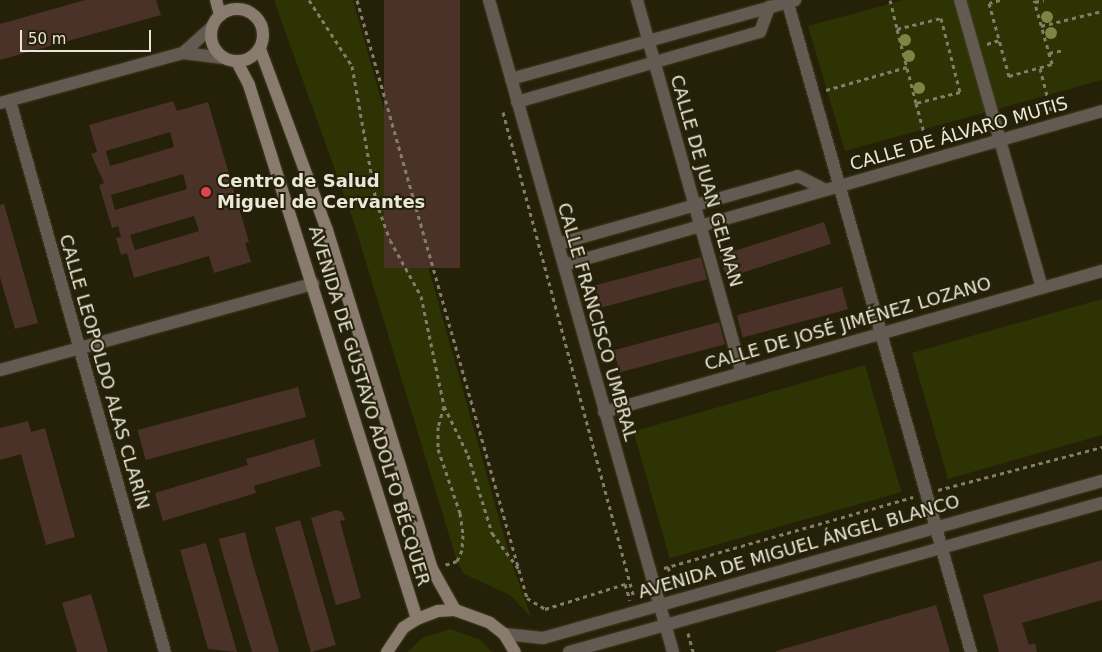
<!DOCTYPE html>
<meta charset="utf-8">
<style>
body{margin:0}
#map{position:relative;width:1102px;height:652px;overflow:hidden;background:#252008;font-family:"DejaVu Sans",sans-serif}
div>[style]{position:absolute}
.green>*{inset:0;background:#2e3304;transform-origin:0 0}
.building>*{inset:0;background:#4a3228;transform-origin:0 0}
.path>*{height:3px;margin-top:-1.5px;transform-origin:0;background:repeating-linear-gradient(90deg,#827e6a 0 4px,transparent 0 8px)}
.roads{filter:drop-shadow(0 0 1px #413c25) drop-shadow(0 0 1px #413c25)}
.street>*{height:12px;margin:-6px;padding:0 6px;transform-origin:6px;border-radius:6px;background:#635b52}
.secondary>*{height:12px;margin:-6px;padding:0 6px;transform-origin:6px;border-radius:6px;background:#897c6e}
.secondary>.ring{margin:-6px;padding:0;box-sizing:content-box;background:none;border:12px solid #897c6e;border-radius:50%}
.trees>*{width:12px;height:12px;margin:-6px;border-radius:50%;background:#7e8444}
.dots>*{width:14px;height:14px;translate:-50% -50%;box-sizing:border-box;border:2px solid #252008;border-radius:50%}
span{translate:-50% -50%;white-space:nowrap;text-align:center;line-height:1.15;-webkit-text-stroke:4px #252008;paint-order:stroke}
.street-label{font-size:18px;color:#eae7d8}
.poi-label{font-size:18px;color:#eae7d8;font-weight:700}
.left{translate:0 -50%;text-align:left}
.scale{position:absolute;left:20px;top:30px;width:131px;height:22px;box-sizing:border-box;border:2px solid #eae7d8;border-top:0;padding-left:6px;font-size:15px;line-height:18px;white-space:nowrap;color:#eae7d8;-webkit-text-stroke:4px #252008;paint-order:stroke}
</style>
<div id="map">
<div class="green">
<i style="clip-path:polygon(274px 0,353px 0,511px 561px,531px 617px,510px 595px,464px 574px,457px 561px,354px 223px)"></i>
<i style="clip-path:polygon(903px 0,1102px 0,1102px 80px,845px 151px,808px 26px)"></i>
<i style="clip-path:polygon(1102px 299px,1102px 435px,948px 479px,912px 353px)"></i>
<i style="left:865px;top:365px;width:132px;height:241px;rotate:74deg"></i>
<i style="clip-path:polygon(450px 629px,479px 639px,492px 652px,408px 652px,422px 638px)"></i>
</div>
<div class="building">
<i style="clip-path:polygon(85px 0,156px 0,161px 15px,0 60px,0 24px)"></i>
<i style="left:384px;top:0;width:76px;height:268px"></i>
<i style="clip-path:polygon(evenodd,173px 101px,177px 111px,208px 102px,249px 242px,245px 243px,251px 262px,214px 273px,209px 256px,134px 278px,127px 253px,121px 255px,116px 238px,121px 237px,118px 226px,112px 228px,99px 185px,104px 183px,91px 154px,97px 152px,89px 125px,173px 101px,170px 132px,174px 147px,110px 166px,106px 151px,170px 132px,173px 101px,183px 174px,187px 189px,115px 210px,111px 195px,183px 174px,173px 101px,194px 216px,199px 231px,135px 250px,130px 235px,194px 216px)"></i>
<i style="clip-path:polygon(4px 204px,38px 323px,15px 329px,0 277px,0 205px)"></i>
<i style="left:824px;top:222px;width:23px;height:110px;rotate:72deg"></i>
<i style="left:701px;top:257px;width:23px;height:110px;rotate:75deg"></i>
<i style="left:842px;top:287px;width:23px;height:109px;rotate:75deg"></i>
<i style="left:719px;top:322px;width:23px;height:109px;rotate:75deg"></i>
<i style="left:298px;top:387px;width:31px;height:166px;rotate:75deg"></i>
<i style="clip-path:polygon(28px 421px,31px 432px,45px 428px,75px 537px,46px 545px,21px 454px,0 460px,0 428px)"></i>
<i style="clip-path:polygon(314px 439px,321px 466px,254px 486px,256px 493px,163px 521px,155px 493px,248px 465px,246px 459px)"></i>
<i style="clip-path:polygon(336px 510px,342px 512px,345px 520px,340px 521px,361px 598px,336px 605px,311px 518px)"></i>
<i style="left:300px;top:520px;width:130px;height:26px;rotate:74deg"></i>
<i style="clip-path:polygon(245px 532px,251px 557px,279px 652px,252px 652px,222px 551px,219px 539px)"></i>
<i style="clip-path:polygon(206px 543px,213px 568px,237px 652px,208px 649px,180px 550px)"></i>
<i style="clip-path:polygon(1102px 560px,1102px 600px,1022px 623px,1029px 645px,1035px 643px,1037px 652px,999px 652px,983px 595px)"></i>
<i style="clip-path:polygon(91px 594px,108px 652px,77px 652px,62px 603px)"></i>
<i style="clip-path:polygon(936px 605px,950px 652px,776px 652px,776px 651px)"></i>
</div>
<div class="path">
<i style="left:309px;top:0;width:79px;rotate:56.9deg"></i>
<i style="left:352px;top:66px;width:137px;rotate:79.9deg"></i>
<i style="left:376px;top:201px;width:41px;rotate:70.3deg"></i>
<i style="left:390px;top:240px;width:64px;rotate:61deg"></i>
<i style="left:421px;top:296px;width:112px;rotate:78.2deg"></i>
<i style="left:444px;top:406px;width:55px;rotate:63.9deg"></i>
<i style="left:468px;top:455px;width:82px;rotate:72.9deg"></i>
<i style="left:492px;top:533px;width:44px;rotate:53.4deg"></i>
<i style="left:357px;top:0;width:622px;rotate:74.13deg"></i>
<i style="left:527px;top:598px;width:21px;rotate:31deg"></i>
<i style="left:545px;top:609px;width:84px;rotate:-17.4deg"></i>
<i style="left:625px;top:584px;width:17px;rotate:73deg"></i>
<i style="left:890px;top:0;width:30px;rotate:76deg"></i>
<i style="left:1000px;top:0;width:11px;rotate:165deg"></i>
<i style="left:989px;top:3px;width:76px;rotate:74.7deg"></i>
<i style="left:1009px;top:76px;width:45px;rotate:-15.6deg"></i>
<i style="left:1052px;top:64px;width:66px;rotate:-105.7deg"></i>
<i style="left:1035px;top:2px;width:9px;rotate:-13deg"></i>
<i style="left:941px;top:18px;width:76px;rotate:75.6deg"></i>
<i style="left:960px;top:92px;width:45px;rotate:166deg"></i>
<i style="left:916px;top:103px;width:76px;rotate:-104.4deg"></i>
<i style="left:897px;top:29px;width:45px;rotate:-14deg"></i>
<i style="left:1041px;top:26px;width:63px;rotate:-13.8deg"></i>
<i style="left:987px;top:44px;width:13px;rotate:-18deg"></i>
<i style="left:1049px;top:53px;width:15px;rotate:-11deg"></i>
<i style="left:1040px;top:68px;width:44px;rotate:75.7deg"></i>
<i style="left:826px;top:90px;width:84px;rotate:-15.9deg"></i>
<i style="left:916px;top:103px;width:47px;rotate:75.1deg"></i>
<i style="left:503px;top:112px;width:503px;rotate:74.91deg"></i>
<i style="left:444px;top:406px;width:22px;rotate:106deg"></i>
<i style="left:438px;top:427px;width:22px;rotate:90deg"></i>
<i style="left:438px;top:449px;width:68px;rotate:71deg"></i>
<i style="left:460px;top:513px;width:22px;rotate:82deg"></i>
<i style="left:463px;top:535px;width:15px;rotate:94deg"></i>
<i style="left:462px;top:550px;width:12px;rotate:114deg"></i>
<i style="left:457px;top:561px;width:13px;rotate:162deg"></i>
<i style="left:938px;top:490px;width:170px;rotate:-14.7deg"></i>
<i style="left:668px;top:567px;width:21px;rotate:71deg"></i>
<i style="left:664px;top:568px;width:259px;rotate:-15.9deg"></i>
<i style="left:688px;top:633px;width:20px;rotate:75deg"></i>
</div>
<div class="roads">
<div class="street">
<i style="left:489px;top:0;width:677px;rotate:74.24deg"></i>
<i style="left:637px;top:0;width:385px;rotate:74.3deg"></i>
<i style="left:787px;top:0;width:677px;rotate:74.24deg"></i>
<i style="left:960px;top:0;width:298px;rotate:74.1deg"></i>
<i style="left:183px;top:53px;width:39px;rotate:-42deg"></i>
<i style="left:511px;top:79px;width:295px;rotate:-15.5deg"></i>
<i style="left:10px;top:101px;width:572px;rotate:74.29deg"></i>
<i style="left:517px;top:102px;width:253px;rotate:-16.1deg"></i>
<i style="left:760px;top:32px;width:27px;rotate:-70deg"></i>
<i style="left:0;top:103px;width:190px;rotate:-15.3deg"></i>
<i style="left:183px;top:53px;width:41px;rotate:7deg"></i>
<i style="left:558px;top:244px;width:249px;rotate:-15.8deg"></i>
<i style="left:798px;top:176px;width:30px;rotate:27deg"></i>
<i style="left:564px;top:265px;width:560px;rotate:-15.97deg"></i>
<i style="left:0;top:370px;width:325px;rotate:-15.4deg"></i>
<i style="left:604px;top:412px;width:518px;rotate:-15.81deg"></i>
<i style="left:504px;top:634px;width:39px;rotate:6deg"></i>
<i style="left:543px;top:638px;width:581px;rotate:-15.69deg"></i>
<i style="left:569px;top:652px;width:553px;rotate:-15.62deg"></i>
</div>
<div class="secondary">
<i style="left:216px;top:0;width:16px;rotate:75deg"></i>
<i class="ring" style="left:211px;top:9px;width:40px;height:40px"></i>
<i style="left:260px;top:49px;width:193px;rotate:69.7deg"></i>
<i style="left:327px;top:230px;width:355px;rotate:72.8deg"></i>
<i style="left:432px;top:569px;width:47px;rotate:60.7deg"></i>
<i style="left:237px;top:62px;width:26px;rotate:62deg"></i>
<i style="left:249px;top:85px;width:560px;rotate:72.54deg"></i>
<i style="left:387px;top:652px;width:29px;rotate:-56deg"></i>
<i style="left:403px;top:628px;width:17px;rotate:-33deg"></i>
<i style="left:417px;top:619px;width:22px;rotate:-21deg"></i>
<i style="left:438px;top:611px;width:17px;rotate:-3deg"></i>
<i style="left:455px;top:610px;width:37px;rotate:20deg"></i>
<i style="left:490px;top:623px;width:18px;rotate:38deg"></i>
<i style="left:504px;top:634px;width:21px;rotate:59deg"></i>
</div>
</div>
<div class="trees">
<i style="left:1047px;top:17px"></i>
<i style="left:1051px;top:33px"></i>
<i style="left:905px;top:40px"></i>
<i style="left:909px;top:56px"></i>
<i style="left:919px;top:88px"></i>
</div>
<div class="dots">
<i style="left:206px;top:192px;background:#e0444e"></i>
</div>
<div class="street-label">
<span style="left:959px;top:134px;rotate:-16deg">CALLE DE ÁLVARO MUTIS</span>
<span style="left:706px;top:181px;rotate:74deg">CALLE DE JUAN GELMAN</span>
<span style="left:597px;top:322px;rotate:74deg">CALLE FRANCISCO UMBRAL</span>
<span style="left:848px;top:324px;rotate:-16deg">CALLE DE JOSÉ JIMÉNEZ LOZANO</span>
<span style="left:104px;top:372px;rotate:74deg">CALLE LEOPOLDO ALAS CLARÍN</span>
<span style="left:369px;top:406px;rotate:73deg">AVENIDA DE GUSTAVO ADOLFO BÉCQUER</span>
<span style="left:799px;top:547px;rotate:-16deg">AVENIDA DE MIGUEL ÁNGEL BLANCO</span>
</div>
<div class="poi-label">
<span class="left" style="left:217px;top:192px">Centro de Salud<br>Miguel de Cervantes</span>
</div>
<div class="scale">50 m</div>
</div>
